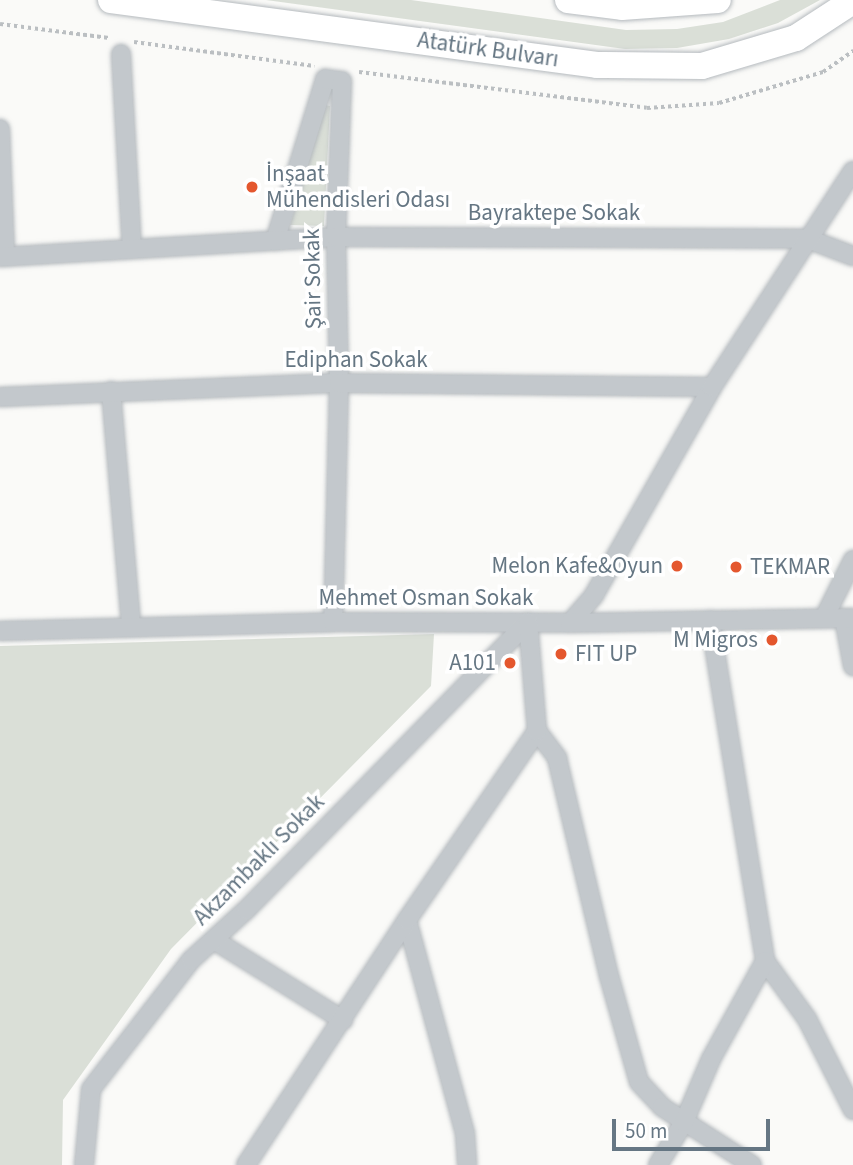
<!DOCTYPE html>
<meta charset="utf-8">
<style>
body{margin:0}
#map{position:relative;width:853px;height:1165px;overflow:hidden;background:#fafaf8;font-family:"Source Sans 3",sans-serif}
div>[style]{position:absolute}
.green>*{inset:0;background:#dadfd7}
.path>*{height:3.5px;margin-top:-1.75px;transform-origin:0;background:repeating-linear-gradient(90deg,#bbbfc2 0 3.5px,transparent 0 7px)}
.roads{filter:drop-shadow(0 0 2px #b5babe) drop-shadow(0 0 2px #b5babe)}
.minor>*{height:18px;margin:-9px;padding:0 9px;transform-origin:9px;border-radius:9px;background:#c3c8cc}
.primary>*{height:26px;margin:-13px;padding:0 13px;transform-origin:13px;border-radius:13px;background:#fff}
.dots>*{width:19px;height:19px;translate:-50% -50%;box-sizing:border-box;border:4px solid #fff;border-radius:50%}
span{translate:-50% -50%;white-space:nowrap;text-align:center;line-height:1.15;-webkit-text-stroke:7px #fff;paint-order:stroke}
.street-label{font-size:23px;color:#657683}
.poi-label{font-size:23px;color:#657683}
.left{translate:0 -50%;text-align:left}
.right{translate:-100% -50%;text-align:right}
.scale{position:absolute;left:612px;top:1119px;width:158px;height:32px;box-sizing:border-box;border:4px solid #657683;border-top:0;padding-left:9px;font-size:21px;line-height:24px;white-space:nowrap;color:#657683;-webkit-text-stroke:5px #fff;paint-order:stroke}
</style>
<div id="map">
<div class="green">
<i style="clip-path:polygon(266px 0,411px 0,626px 30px,677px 29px,723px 22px,780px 0,820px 0,778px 23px,729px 39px,677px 48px,625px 49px)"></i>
<i style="clip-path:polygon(325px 105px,330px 106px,324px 226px,290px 225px)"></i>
<i style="clip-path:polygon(434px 634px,431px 686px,171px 949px,63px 1100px,62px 1165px,0 1165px,0 646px)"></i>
</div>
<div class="path">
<i style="left:0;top:24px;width:110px;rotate:7.3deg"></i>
<i style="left:134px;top:42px;width:182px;rotate:7.6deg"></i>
<i style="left:359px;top:72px;width:290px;rotate:7.1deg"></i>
<i style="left:647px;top:108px;width:72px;rotate:-4deg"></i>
<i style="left:719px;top:103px;width:109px;rotate:-16.6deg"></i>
<i style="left:823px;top:72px;width:37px;rotate:-35deg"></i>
</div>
<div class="roads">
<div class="minor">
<i style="left:121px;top:54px;width:194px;rotate:86.8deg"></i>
<i style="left:0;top:129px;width:127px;rotate:87.7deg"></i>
<i style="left:275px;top:241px;width:170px;rotate:-72.8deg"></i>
<i style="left:325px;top:79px;width:17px;rotate:7deg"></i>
<i style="left:342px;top:81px;width:156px;rotate:92.2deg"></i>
<i style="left:336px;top:237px;width:146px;rotate:88.8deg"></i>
<i style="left:339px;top:383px;width:239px;rotate:91.4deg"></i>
<i style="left:0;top:257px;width:337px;rotate:-3.4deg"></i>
<i style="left:336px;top:237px;width:472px;rotate:0.2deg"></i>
<i style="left:808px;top:239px;width:48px;rotate:20.7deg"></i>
<i style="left:111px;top:391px;width:236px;rotate:85.1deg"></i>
<i style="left:0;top:397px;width:339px;rotate:-2.4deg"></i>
<i style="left:339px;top:383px;width:373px;rotate:0.6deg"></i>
<i style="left:824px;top:618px;width:65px;rotate:-63.4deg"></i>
<i style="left:844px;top:618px;width:49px;rotate:79.4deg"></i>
<i style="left:710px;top:620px;width:345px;rotate:80.8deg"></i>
<i style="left:765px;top:961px;width:72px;rotate:54.1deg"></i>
<i style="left:807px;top:1019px;width:102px;rotate:63.2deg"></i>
<i style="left:570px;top:623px;width:37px;rotate:-49deg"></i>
<i style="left:594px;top:595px;width:239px;rotate:-60.4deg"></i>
<i style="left:712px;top:387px;width:258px;rotate:-56.9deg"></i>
<i style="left:0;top:631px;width:333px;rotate:-1.5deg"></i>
<i style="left:333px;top:622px;width:237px;rotate:0.2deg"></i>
<i style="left:570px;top:623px;width:283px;rotate:-1deg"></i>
<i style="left:537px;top:731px;width:34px;rotate:53deg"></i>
<i style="left:557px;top:758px;width:224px;rotate:76.6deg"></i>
<i style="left:609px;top:976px;width:110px;rotate:74.2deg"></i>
<i style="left:639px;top:1082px;width:34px;rotate:47deg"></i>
<i style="left:662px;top:1107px;width:107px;rotate:32.8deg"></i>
<i style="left:407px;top:920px;width:222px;rotate:74.8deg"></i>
<i style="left:465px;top:1134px;width:31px;rotate:86deg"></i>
<i style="left:214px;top:940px;width:152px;rotate:31.8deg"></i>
<i style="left:84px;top:1165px;width:76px;rotate:-84.7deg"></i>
<i style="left:91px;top:1089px;width:163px;rotate:-52.2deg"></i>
<i style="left:191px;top:960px;width:74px;rotate:-42.3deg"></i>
<i style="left:246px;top:910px;width:403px;rotate:-45.6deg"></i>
<i style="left:246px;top:1165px;width:293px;rotate:-56.7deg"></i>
<i style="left:407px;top:920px;width:229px;rotate:-55.5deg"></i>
<i style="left:537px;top:731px;width:109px;rotate:-94.7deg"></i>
<i style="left:658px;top:1165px;width:50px;rotate:-58.8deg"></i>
<i style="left:684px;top:1122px;width:69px;rotate:-66.8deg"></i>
<i style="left:711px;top:1059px;width:112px;rotate:-61.1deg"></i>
</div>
<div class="primary">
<i style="left:111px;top:0;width:490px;rotate:7.6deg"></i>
<i style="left:597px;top:65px;width:105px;rotate:0.5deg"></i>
<i style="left:702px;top:66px;width:98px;rotate:-16.6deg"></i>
<i style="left:796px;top:38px;width:68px;rotate:-33deg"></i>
<i style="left:568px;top:0;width:54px;rotate:7.4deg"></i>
<i style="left:622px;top:7px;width:96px;rotate:-4.2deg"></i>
</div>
</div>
<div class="dots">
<i style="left:252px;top:187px;background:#e4572e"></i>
<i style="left:677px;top:566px;background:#e4572e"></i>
<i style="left:736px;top:567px;background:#e4572e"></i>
<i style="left:772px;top:640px;background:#e4572e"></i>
<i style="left:561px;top:654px;background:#e4572e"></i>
<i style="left:510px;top:663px;background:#e4572e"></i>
</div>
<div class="street-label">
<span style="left:488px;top:50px;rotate:8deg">Atatürk Bulvarı</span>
<span style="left:554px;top:213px">Bayraktepe Sokak</span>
<span style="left:313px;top:279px;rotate:-91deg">Şair Sokak</span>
<span style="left:356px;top:360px">Ediphan Sokak</span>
<span style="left:426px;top:598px">Mehmet Osman Sokak</span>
<span style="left:259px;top:860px;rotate:-45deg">Akzambaklı Sokak</span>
</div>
<div class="poi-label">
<span class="left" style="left:266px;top:187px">İnşaat<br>Mühendisleri Odası</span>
<span class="right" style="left:663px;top:566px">Melon Kafe&amp;Oyun</span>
<span class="left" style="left:750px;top:567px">TEKMAR</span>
<span class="right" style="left:758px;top:640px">M Migros</span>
<span class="left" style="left:575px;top:654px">FIT UP</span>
<span class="right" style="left:496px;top:663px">A101</span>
</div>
<div class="scale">50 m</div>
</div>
